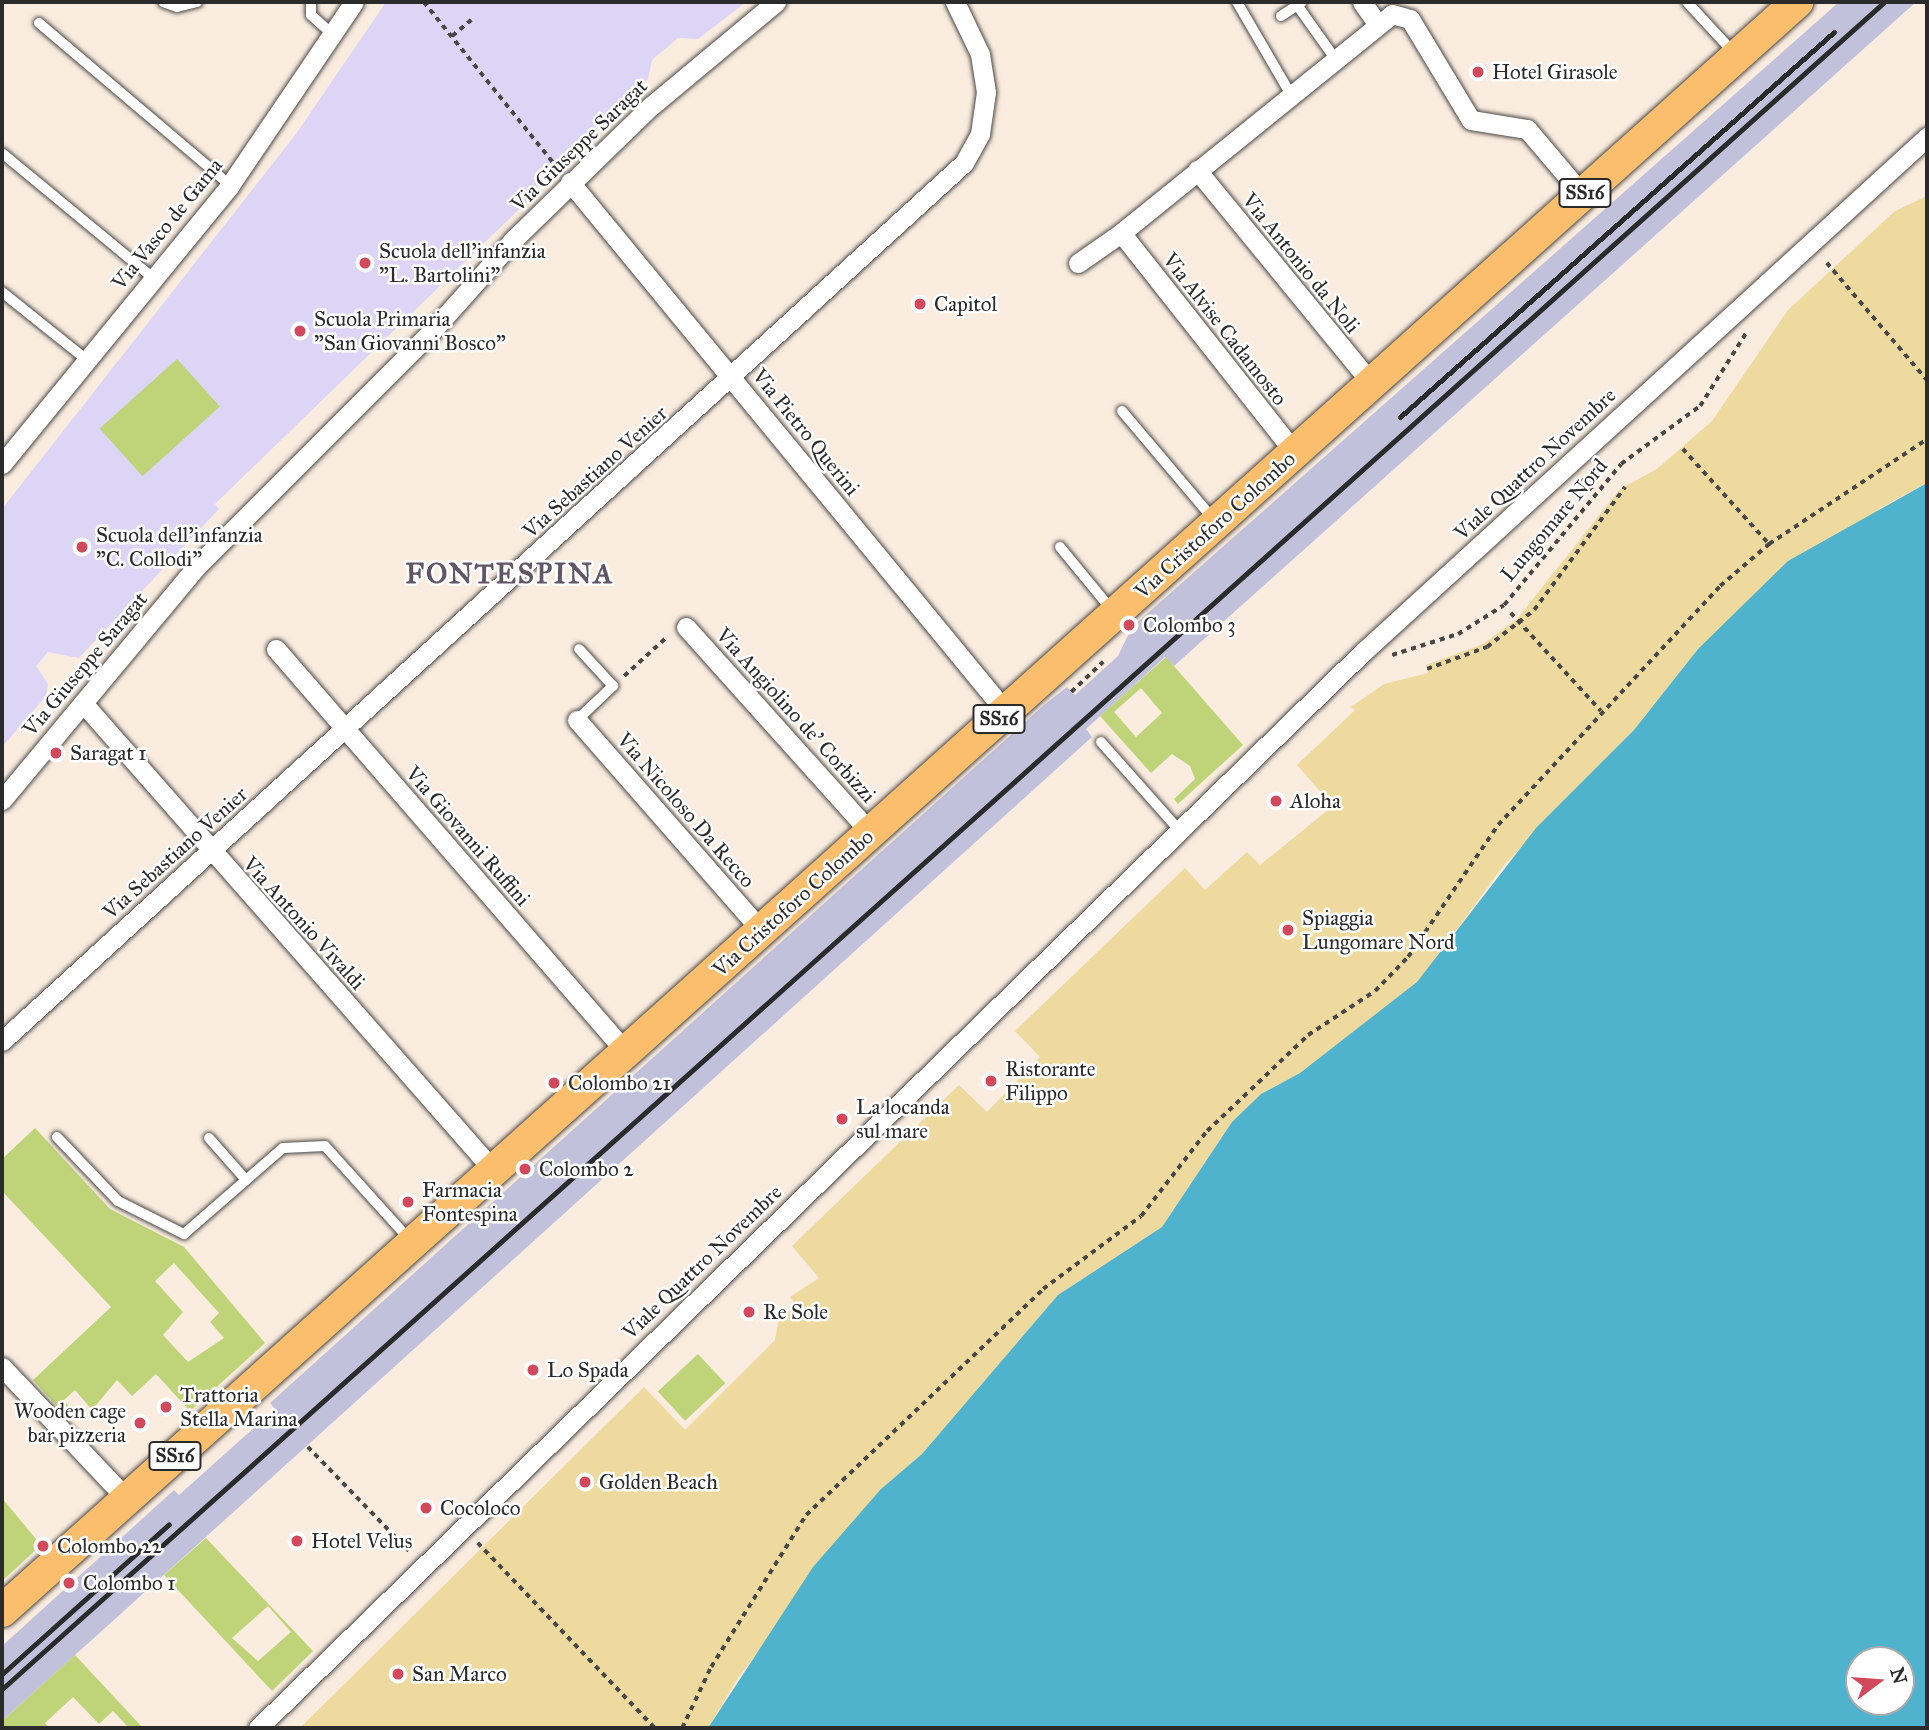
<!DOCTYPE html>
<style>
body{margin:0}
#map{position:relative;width:1929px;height:1730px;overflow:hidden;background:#faecde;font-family:"IM FELL Great Primer",serif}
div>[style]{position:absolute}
.built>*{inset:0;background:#ddd5f6}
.industrial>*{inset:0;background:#c2c1dc}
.green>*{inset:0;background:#bfd478;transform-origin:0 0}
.sand>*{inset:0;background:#eeda9e}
.water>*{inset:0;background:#4fb3ce}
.path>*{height:3.5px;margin-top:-1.75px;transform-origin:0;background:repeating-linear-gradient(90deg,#4a4846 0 5px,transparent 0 10px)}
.roads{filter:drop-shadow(0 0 2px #4a4846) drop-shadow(0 0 2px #4a4846)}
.service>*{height:10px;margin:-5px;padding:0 5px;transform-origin:5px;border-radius:5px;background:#fff}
.minor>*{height:19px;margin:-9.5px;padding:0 9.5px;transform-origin:9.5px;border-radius:9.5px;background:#fff}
.primary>*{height:32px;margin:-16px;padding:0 16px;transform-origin:16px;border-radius:16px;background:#fabe6d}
.rail>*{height:5px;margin:-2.5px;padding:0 2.5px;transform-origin:2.5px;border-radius:2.5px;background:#2b2b2b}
.dots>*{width:19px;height:19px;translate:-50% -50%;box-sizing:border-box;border:4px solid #fff;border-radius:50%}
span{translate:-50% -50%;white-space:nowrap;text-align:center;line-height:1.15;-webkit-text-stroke:5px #fff;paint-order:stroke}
.shield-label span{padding:2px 5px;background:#fff;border:2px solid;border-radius:5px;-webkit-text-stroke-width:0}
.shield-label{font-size:19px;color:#2b2b2b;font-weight:700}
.poi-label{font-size:21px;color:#2b2b2b}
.left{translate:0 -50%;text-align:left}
.right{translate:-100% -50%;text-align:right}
.street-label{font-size:21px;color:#2b2b2b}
.district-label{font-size:28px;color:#615666;font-weight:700;letter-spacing:2px}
.frame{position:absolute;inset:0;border:4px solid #2b2b2b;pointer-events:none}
.north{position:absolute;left:1845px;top:1646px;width:70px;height:70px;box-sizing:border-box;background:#fff;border:2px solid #aaa;border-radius:50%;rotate:74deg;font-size:19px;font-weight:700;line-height:28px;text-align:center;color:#2b2b2b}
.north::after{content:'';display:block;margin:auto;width:24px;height:32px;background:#d1495b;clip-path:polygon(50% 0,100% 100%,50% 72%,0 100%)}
</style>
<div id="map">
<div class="built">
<i style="clip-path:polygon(386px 2px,746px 2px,698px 39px,678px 38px,652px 60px,648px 79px,537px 180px,540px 189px,215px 504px,219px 509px,79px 658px,48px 652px,36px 666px,48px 684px,46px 696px,2px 747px,2px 509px,296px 134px)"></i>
</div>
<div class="industrial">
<i style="clip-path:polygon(1839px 2px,1916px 2px,1174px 666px,1165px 657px,1086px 729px,1092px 737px,2px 1721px,2px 1646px,174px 1490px,179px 1495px,275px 1409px,270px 1403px,1044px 705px,1067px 687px,1075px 695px,1118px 656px,1132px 627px)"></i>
</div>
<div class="green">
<i style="left:177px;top:359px;width:64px;height:104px;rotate:48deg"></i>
<i style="clip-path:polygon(evenodd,1166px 657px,1243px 745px,1178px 804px,1174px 799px,1195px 779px,1190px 766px,1172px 754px,1151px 773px,1100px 716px,1166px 657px,1141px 688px,1162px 713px,1136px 737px,1114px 712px,1141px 688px)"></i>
<i style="clip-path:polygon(evenodd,35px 1128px,110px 1209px,184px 1247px,265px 1343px,190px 1411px,156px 1374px,132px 1396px,117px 1380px,92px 1410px,75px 1390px,64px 1400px,71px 1409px,65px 1415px,33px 1380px,111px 1307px,2px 1191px,2px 1159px,35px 1128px,174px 1263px,219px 1313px,210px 1322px,224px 1338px,188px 1362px,163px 1335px,183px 1312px,155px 1281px,174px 1263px)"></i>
<i style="left:698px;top:1354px;width:40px;height:55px;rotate:47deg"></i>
<i style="clip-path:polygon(2px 1498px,41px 1545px,2px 1581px)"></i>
<i style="clip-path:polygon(evenodd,206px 1538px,313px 1651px,272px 1691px,164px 1575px,206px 1538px,268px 1606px,291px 1632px,258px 1661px,232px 1638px,268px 1606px)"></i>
<i style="clip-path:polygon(75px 1655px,143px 1728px,129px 1728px,113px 1711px,99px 1724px,73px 1697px,45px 1723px,49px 1728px,2px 1728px,2px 1721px)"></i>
</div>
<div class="sand">
<i style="clip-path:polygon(1927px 196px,1927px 483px,1882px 507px,1698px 649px,1634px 730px,1504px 865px,1418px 982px,1300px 1073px,1261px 1094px,1232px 1122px,1162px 1227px,1058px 1295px,922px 1454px,881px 1489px,738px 1678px,708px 1728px,300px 1728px,644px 1387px,685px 1430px,775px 1340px,778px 1323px,795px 1304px,790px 1297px,819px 1278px,792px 1246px,959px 1085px,987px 1112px,1040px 1057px,1015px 1031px,1185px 868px,1205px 890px,1247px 852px,1260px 865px,1333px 806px,1297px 765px,1355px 710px,1351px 707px,1384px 684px,1428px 673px,1426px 665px,1483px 644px,1517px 619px,1620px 489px,1657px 469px,1712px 421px,1788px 310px,1895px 211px)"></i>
</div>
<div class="water">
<i style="clip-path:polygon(evenodd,1927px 483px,1927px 1728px,708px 1728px,813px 1567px,881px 1489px,922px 1454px,1058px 1295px,1162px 1227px,1232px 1122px,1261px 1094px,1300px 1073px,1417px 982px,1536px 828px,1634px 730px,1698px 649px,1788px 561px,1927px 483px,1859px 1660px,1901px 1660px,1901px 1702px,1859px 1702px,1859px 1660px)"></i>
</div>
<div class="path">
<i style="left:424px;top:2px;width:211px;rotate:51.2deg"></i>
<i style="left:452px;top:36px;width:25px;rotate:-40deg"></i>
<i style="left:1827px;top:263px;width:154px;rotate:49.5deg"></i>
<i style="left:1683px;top:449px;width:128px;rotate:47.8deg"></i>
<i style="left:1582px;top:479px;width:19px;rotate:47deg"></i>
<i style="left:1511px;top:613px;width:133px;rotate:47.4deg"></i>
<i style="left:1392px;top:655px;width:69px;rotate:-17.7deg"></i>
<i style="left:1458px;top:634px;width:54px;rotate:-32.2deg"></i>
<i style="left:1504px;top:605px;width:183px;rotate:-50.3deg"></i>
<i style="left:1621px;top:464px;width:98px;rotate:-36.3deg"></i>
<i style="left:1700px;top:406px;width:86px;rotate:-57.8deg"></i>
<i style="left:1427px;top:669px;width:64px;rotate:-20.1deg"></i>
<i style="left:1487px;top:647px;width:60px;rotate:-38.2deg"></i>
<i style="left:1534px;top:610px;width:153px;rotate:-53.5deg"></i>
<i style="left:624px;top:676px;width:59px;rotate:-42.3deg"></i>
<i style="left:1071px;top:692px;width:44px;rotate:-43.2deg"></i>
<i style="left:308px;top:1447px;width:148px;rotate:45.8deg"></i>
<i style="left:478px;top:1543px;width:256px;rotate:46.3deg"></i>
<i style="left:682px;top:1728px;width:68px;rotate:-64.6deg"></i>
<i style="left:711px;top:1667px;width:179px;rotate:-58deg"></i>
<i style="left:806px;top:1515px;width:327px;rotate:-43.6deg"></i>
<i style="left:1043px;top:1289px;width:122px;rotate:-36.7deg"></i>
<i style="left:1141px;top:1216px;width:108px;rotate:-52.2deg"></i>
<i style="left:1207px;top:1131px;width:139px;rotate:-43.5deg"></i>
<i style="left:1308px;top:1035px;width:80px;rotate:-33.3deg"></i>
<i style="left:1375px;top:991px;width:47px;rotate:-45.9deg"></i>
<i style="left:1408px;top:957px;width:160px;rotate:-55.7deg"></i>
<i style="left:1498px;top:825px;width:326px;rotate:-47.1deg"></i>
<i style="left:1720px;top:586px;width:65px;rotate:-40.6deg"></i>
<i style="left:1769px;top:544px;width:190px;rotate:-33.6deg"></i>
</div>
<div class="roads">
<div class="service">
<i style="left:163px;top:2px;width:15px;rotate:20deg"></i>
<i style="left:177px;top:7px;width:21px;rotate:-14deg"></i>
<i style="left:311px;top:2px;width:13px;rotate:90deg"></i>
<i style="left:311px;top:15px;width:28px;rotate:42deg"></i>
<i style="left:1237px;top:2px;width:105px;rotate:59.8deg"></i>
<i style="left:1687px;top:2px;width:69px;rotate:47.3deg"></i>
<i style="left:1297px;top:5px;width:64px;rotate:54.6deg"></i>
<i style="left:1281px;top:16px;width:24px;rotate:-33deg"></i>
<i style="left:39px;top:23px;width:250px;rotate:40.3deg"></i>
<i style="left:2px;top:153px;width:196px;rotate:39.6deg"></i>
<i style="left:2px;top:292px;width:109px;rotate:38.7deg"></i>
<i style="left:1122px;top:411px;width:143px;rotate:49.8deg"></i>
<i style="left:1060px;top:547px;width:80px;rotate:50.6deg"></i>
<i style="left:577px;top:720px;width:50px;rotate:-43.4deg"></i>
<i style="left:613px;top:686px;width:50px;rotate:-132.6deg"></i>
<i style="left:1101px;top:742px;width:118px;rotate:48.4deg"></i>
<i style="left:57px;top:1137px;width:88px;rotate:46.4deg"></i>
<i style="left:118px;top:1201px;width:74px;rotate:26.6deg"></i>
<i style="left:184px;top:1234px;width:131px;rotate:-41deg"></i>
<i style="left:283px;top:1148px;width:42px;rotate:-2.7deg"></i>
<i style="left:325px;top:1146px;width:127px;rotate:47.9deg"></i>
<i style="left:209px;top:1138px;width:56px;rotate:48.6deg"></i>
</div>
<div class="minor">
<i style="left:1362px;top:2px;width:24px;rotate:55deg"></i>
<i style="left:1197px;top:170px;width:276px;rotate:50.7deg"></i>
<i style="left:570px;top:182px;width:686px;rotate:50.56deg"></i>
<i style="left:1078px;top:263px;width:52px;rotate:-34.9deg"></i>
<i style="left:1295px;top:453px;width:280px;rotate:-128.3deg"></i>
<i style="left:1121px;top:233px;width:348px;rotate:-38.9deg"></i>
<i style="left:1392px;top:14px;width:19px;rotate:16deg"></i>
<i style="left:1410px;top:19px;width:118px;rotate:58.9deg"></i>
<i style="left:1471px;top:120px;width:57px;rotate:9.1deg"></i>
<i style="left:1527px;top:129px;width:87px;rotate:49.7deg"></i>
<i style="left:2px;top:464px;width:360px;rotate:-50.7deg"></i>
<i style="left:230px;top:185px;width:221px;rotate:-55.9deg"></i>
<i style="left:686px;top:627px;width:277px;rotate:48.1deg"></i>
<i style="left:276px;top:649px;width:534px;rotate:49.03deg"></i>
<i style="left:83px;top:703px;width:623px;rotate:48.71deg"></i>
<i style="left:577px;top:720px;width:281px;rotate:48.8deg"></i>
<i style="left:2px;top:800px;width:305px;rotate:-50.2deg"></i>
<i style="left:197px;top:566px;width:332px;rotate:-45deg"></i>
<i style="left:432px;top:331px;width:122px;rotate:-48.3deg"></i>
<i style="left:513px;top:240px;width:192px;rotate:-44.2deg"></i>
<i style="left:651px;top:106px;width:163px;rotate:-39.8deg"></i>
<i style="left:2px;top:1041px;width:1302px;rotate:-42.39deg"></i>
<i style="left:964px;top:163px;width:33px;rotate:-61deg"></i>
<i style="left:980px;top:134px;width:42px;rotate:-81.9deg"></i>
<i style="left:986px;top:92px;width:38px;rotate:-99deg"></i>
<i style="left:980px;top:54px;width:58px;rotate:-115.7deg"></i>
<i style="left:2px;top:1367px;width:182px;rotate:46.6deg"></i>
<i style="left:258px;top:1728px;width:1542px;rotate:-44.24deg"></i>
<i style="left:1363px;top:652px;width:764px;rotate:-42.4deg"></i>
</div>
<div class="primary">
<i style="left:2px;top:1611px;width:2411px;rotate:-41.87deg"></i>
</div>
</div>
<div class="rail">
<i style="left:1400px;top:417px;width:580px;rotate:-41.58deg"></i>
<i style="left:2px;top:1674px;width:224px;rotate:-41.9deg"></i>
<i style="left:2px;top:1689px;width:2527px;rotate:-41.87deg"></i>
</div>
<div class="dots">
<i style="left:1478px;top:72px;background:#d1495b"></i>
<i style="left:365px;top:263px;background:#d1495b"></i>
<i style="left:920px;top:304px;background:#d1495b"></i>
<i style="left:300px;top:331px;background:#d1495b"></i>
<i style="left:82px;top:547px;background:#d1495b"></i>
<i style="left:1129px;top:625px;background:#d1495b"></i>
<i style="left:56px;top:753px;background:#d1495b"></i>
<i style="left:1276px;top:801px;background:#d1495b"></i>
<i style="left:1288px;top:930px;background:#d1495b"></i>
<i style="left:991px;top:1081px;background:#d1495b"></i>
<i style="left:554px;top:1083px;background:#d1495b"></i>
<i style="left:842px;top:1119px;background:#d1495b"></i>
<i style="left:525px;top:1169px;background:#d1495b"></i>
<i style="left:408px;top:1202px;background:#d1495b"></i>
<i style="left:749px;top:1312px;background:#d1495b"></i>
<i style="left:533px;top:1370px;background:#d1495b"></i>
<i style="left:166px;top:1407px;background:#d1495b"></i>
<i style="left:140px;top:1423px;background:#d1495b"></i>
<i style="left:585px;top:1482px;background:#d1495b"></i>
<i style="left:426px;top:1508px;background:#d1495b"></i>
<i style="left:297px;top:1541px;background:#d1495b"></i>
<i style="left:43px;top:1546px;background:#d1495b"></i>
<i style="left:69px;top:1583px;background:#d1495b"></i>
<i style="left:398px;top:1674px;background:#d1495b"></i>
</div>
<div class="shield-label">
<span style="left:1585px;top:193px">SS16</span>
<span style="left:999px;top:719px">SS16</span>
<span style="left:175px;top:1456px">SS16</span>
</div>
<div class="poi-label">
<span class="left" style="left:1492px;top:72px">Hotel Girasole</span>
<span class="left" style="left:379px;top:263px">Scuola dell'infanzia<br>"L. Bartolini"</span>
<span class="left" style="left:934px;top:304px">Capitol</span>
<span class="left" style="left:314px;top:331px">Scuola Primaria<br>"San Giovanni Bosco"</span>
<span class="left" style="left:96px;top:547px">Scuola dell'infanzia<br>"C. Collodi"</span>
<span class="left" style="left:1143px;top:625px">Colombo 3</span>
<span class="left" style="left:70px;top:753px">Saragat 1</span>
<span class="left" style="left:1290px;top:801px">Aloha</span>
<span class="left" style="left:1302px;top:930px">Spiaggia<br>Lungomare Nord</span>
<span class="left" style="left:1005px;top:1081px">Ristorante<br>Filippo</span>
<span class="left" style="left:568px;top:1083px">Colombo 21</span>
<span class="left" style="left:856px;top:1119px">La locanda<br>sul mare</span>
<span class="left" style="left:539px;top:1169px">Colombo 2</span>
<span class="left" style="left:422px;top:1202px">Farmacia<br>Fontespina</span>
<span class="left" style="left:763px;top:1312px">Re Sole</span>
<span class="left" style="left:547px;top:1370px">Lo Spada</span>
<span class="left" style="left:180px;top:1407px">Trattoria<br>Stella Marina</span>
<span class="right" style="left:126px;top:1423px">Wooden cage<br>bar pizzeria</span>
<span class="left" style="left:599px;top:1482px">Golden Beach</span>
<span class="left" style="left:440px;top:1508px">Cocoloco</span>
<span class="left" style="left:311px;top:1541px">Hotel Velus</span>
<span class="left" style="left:57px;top:1546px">Colombo 22</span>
<span class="left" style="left:83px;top:1583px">Colombo 1</span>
<span class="left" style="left:412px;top:1674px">San Marco</span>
</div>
<div class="street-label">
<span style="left:579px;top:145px;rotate:-44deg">Via Giuseppe Saragat</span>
<span style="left:167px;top:224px;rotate:-51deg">Via Vasco de Gama</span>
<span style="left:1301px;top:263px;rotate:51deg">Via Antonio da Noli</span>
<span style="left:1225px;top:329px;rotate:52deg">Via Alvise Cadamosto</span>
<span style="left:806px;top:432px;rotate:51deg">Via Pietro Querini</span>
<span style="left:1535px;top:464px;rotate:-43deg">Viale Quattro Novembre</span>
<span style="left:595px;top:472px;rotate:-42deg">Via Sebastiano Venier</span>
<span style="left:1554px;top:520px;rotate:-50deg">Lungomare Nord</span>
<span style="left:1215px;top:525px;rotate:-42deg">Via Cristoforo Colombo</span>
<span style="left:85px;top:664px;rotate:-50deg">Via Giuseppe Saragat</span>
<span style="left:796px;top:715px;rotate:48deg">Via Angiolino de' Corbizzi</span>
<span style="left:686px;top:810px;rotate:49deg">Via Nicoloso Da Recco</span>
<span style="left:468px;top:836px;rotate:49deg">Via Giovanni Ruffini</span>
<span style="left:175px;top:853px;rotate:-42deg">Via Sebastiano Venier</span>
<span style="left:793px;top:903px;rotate:-42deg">Via Cristoforo Colombo</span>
<span style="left:304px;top:923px;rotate:48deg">Via Antonio Vivaldi</span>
<span style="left:702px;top:1262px;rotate:-44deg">Viale Quattro Novembre</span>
</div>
<div class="district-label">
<span style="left:510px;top:574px">FONTESPINA</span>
</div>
<div class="frame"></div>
<div class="north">N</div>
</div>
